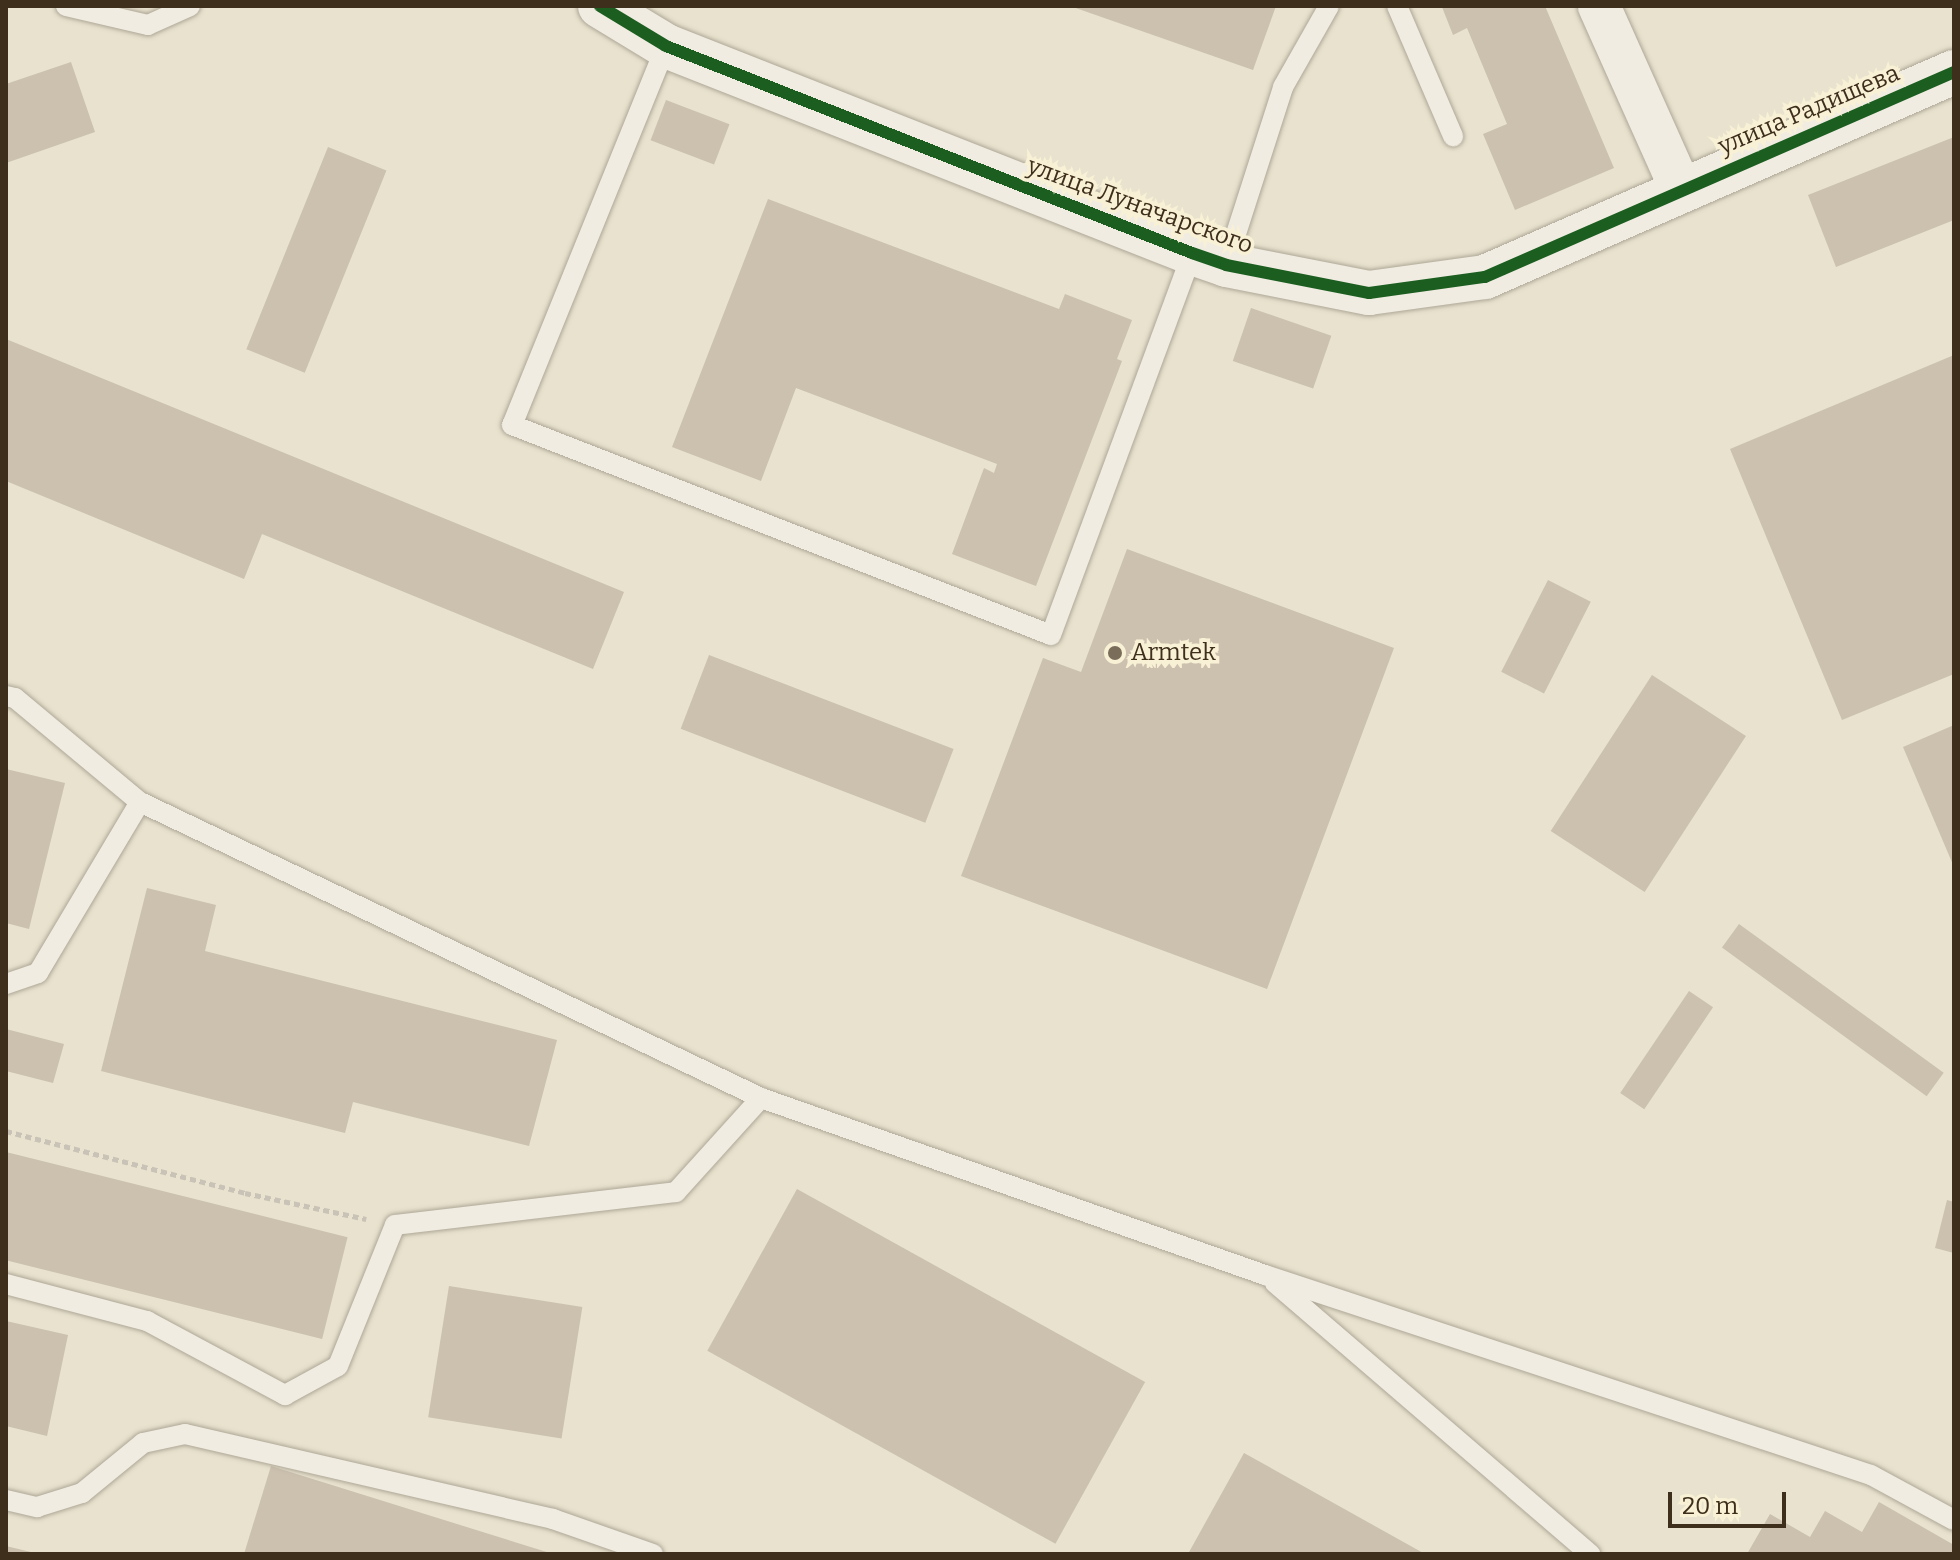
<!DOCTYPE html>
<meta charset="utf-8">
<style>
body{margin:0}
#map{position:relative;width:1960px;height:1560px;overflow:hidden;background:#e8e2ce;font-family:Bitter,serif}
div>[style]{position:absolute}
.building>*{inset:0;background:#ccc0af;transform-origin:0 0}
.path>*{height:5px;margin-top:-2.5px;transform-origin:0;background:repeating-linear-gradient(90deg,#c9c3b7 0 6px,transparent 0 10px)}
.roads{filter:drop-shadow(0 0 2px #aea797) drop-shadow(0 0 2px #aea797)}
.lane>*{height:20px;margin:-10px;padding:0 10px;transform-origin:10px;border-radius:10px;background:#f0ece1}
.street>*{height:42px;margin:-21px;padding:0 21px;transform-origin:21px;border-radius:21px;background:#f0ece1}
.secondary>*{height:44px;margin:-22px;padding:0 22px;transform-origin:22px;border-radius:22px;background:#f0ece1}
.cycleway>*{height:12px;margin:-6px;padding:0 6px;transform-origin:6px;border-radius:6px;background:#1b5e20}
.dots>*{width:22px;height:22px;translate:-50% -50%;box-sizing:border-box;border:4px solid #f9f1d5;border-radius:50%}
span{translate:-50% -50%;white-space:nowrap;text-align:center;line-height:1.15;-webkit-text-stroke:7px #f9f1d5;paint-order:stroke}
.street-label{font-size:24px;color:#3e2f1d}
.poi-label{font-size:24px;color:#3e2f1d}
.left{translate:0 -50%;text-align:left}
.frame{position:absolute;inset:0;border:8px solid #3e2f1d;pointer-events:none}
.scale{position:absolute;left:1668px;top:1492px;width:118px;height:36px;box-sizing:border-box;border:4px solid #3e2f1d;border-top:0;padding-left:10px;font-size:24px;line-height:28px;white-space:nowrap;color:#3e2f1d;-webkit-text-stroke:6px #f9f1d5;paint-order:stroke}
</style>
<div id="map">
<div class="building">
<i style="clip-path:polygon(1070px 6px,1276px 6px,1253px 70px)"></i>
<i style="clip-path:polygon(1545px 6px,1614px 168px,1515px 210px,1483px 134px,1507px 124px,1467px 28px,1453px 35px,1442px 7px)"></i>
<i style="clip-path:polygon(71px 62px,95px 132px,6px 163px,6px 84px)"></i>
<i style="left:666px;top:100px;width:68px;height:43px;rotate:21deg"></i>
<i style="clip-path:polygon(1954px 137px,1954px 220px,1836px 267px,1808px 195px)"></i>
<i style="left:328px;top:147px;width:63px;height:218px;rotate:22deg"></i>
<i style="clip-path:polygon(768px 199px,1059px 309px,1065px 294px,1132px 320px,1117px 359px,1122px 361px,1036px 586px,952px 554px,984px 468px,994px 473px,997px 464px,796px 388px,761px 481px,672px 447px)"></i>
<i style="left:1251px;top:308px;width:85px;height:56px;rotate:19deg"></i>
<i style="clip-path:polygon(6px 339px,624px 592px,593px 669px,262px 534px,244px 579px,6px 481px)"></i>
<i style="clip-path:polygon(1954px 355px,1954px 674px,1842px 720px,1730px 449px)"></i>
<i style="clip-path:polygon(1127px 549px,1394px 648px,1267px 989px,961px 876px,1043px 658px,1081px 672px)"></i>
<i style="left:1548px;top:580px;width:48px;height:103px;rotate:27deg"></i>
<i style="left:709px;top:655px;width:262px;height:79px;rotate:21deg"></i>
<i style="left:1652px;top:675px;width:112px;height:186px;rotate:33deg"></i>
<i style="clip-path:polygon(1954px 725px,1954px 867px,1903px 747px)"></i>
<i style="clip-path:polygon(6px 769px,65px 783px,29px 929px,6px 923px)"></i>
<i style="clip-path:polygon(147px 888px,216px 905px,205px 951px,557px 1040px,529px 1146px,353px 1102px,345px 1133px,101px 1071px)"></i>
<i style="left:1739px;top:924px;width:253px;height:29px;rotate:36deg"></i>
<i style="left:1689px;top:991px;width:29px;height:123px;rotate:34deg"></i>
<i style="clip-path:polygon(6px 1029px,64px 1044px,53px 1083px,6px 1071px)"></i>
<i style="left:6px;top:1152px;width:352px;height:105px;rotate:14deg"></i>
<i style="left:797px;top:1189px;width:398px;height:185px;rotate:29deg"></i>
<i style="clip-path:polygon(1947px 1200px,1954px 1202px,1954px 1253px,1935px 1248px)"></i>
<i style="left:449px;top:1286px;width:135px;height:133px;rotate:9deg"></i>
<i style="clip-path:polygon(6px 1321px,68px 1335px,47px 1436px,6px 1426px)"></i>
<i style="clip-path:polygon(1244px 1453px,1425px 1554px,1188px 1554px)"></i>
<i style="clip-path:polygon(271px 1466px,550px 1553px,550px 1554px,244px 1554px)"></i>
<i style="clip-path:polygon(1879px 1502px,1954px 1545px,1954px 1554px,1747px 1554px,1770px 1514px,1810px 1537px,1825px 1511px,1862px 1532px)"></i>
<i style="clip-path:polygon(6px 1546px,35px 1553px,35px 1554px,6px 1554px)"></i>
</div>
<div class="path">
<i style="left:6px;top:1131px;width:247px;rotate:14.5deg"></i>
<i style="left:245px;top:1193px;width:124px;rotate:12.1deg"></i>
</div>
<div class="roads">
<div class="lane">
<i style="left:66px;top:6px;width:84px;rotate:13deg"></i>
<i style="left:148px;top:25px;width:46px;rotate:-24.3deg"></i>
<i style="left:1397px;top:6px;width:142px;rotate:66.7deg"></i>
<i style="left:666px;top:46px;width:409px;rotate:112.1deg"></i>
<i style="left:512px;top:425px;width:578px;rotate:21.29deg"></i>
<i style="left:1051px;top:635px;width:407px;rotate:-69.7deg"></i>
<i style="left:1226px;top:265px;width:187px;rotate:-72.2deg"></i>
<i style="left:1283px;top:87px;width:93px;rotate:-60.4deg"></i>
<i style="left:6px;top:696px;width:9px;rotate:13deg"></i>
<i style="left:15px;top:698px;width:163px;rotate:39.8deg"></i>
<i style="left:140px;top:802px;width:688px;rotate:25.48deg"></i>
<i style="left:761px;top:1098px;width:534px;rotate:19.35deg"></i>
<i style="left:1265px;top:1275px;width:638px;rotate:18.26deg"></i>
<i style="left:1871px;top:1475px;width:94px;rotate:28.5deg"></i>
<i style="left:6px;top:984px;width:34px;rotate:-19deg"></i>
<i style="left:38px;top:973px;width:199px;rotate:-59.2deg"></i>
<i style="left:1275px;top:1283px;width:416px;rotate:40.7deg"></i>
<i style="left:6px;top:1284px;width:146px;rotate:14.7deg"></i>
<i style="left:147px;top:1321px;width:157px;rotate:28.2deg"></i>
<i style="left:285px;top:1395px;width:60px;rotate:-28.7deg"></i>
<i style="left:338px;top:1366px;width:152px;rotate:-68deg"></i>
<i style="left:395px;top:1225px;width:283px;rotate:-6.7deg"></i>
<i style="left:676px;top:1192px;width:127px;rotate:-47.9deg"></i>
<i style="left:6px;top:1500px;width:32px;rotate:13deg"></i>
<i style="left:37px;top:1507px;width:47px;rotate:-17.3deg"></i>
<i style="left:82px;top:1493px;width:79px;rotate:-39.3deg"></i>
<i style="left:143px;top:1443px;width:43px;rotate:-12.1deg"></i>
<i style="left:185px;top:1434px;width:378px;rotate:13deg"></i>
<i style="left:553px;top:1519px;width:106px;rotate:19.3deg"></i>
</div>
<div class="street">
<i style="left:1599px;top:6px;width:201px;rotate:65.9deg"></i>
</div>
<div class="secondary">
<i style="left:600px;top:6px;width:77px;rotate:31.2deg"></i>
<i style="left:666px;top:46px;width:565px;rotate:21.48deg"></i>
<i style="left:1192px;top:253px;width:36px;rotate:19deg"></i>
<i style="left:1226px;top:265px;width:146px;rotate:11.1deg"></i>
<i style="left:1369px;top:293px;width:117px;rotate:-7.9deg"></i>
<i style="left:1485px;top:277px;width:512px;rotate:-23.61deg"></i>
</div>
</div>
<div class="cycleway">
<i style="left:600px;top:6px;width:77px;rotate:31.2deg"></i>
<i style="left:666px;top:46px;width:565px;rotate:21.48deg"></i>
<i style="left:1192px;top:253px;width:36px;rotate:19deg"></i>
<i style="left:1226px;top:265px;width:146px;rotate:11.1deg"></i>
<i style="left:1369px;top:293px;width:117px;rotate:-7.9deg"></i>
<i style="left:1485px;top:277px;width:512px;rotate:-23.61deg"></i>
</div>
<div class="dots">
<i style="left:1115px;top:653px;background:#7a6e5b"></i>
</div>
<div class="street-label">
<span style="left:1809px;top:110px;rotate:-23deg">улица Радищева</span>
<span style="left:1140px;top:206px;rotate:20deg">улица Луначарского</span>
</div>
<div class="poi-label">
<span class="left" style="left:1131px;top:653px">Armtek</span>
</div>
<div class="frame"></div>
<div class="scale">20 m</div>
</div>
